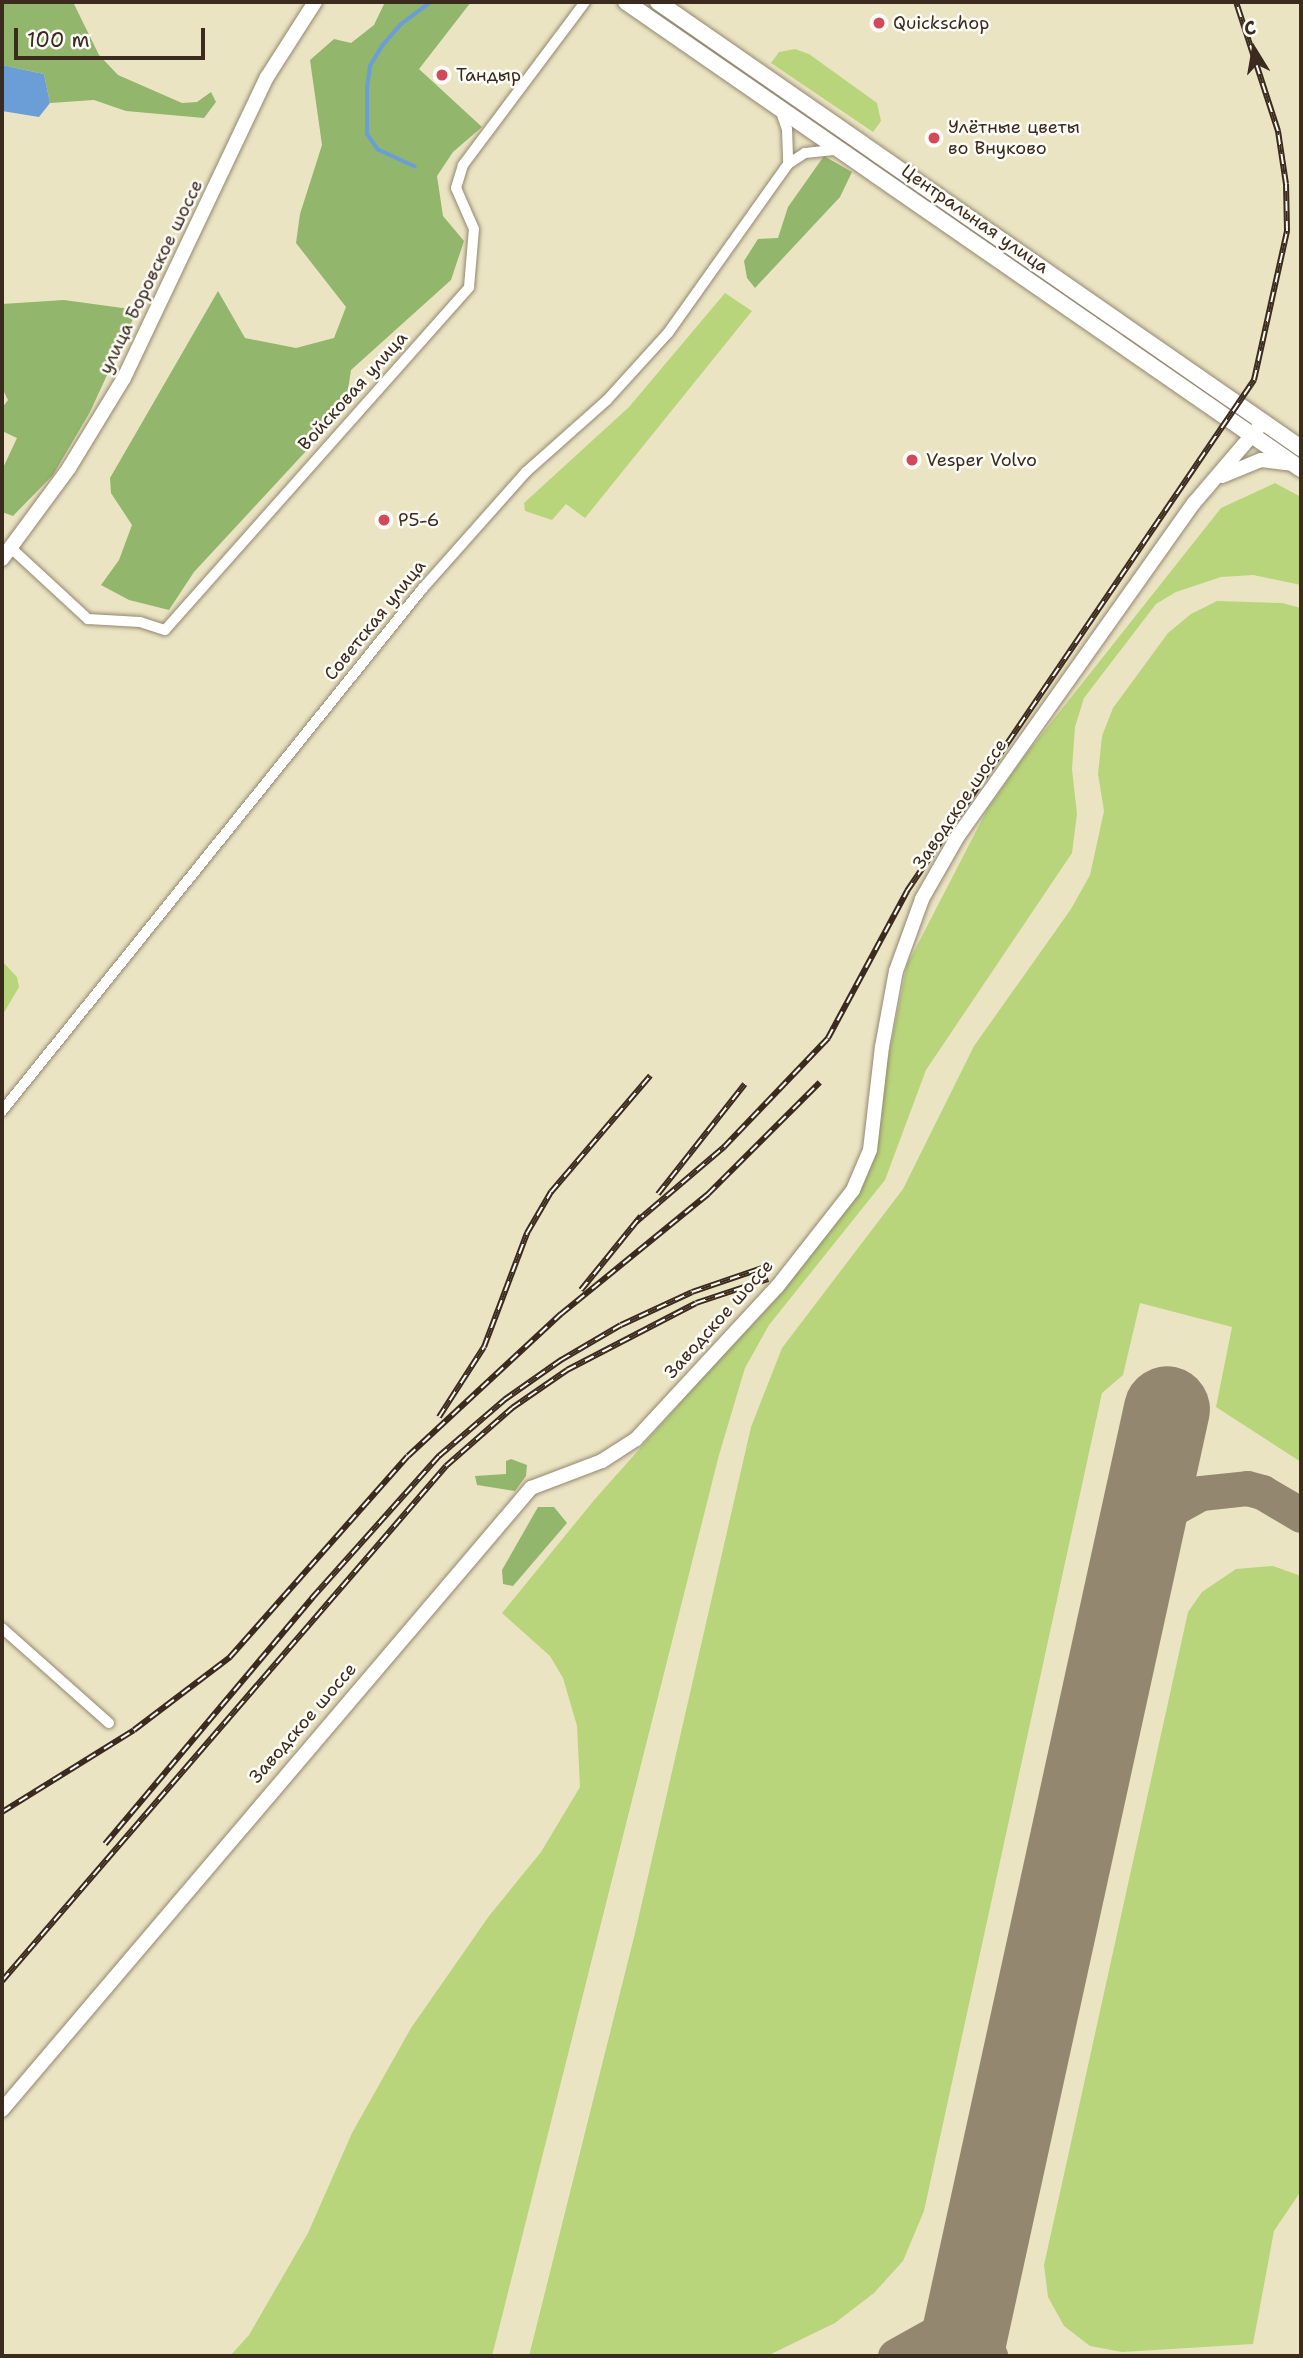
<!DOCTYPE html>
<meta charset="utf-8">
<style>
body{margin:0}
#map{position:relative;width:1303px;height:2358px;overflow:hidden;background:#ebe4c3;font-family:"Shantell Sans",sans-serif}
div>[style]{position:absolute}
.green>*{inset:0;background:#b9d57b}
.forest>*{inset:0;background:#92b66b}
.water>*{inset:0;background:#6b9ed7}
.stream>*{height:3.5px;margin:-1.75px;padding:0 1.75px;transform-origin:1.75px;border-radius:1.75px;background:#6b9ed7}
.taxiway>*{height:35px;margin:-17.5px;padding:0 17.5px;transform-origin:17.5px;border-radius:17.5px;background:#938770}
.runway>*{height:86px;margin:-43px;padding:0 43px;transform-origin:43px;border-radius:43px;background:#938770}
.roads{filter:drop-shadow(0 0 2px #938770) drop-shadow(0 0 2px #938770)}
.minor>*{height:10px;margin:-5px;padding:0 5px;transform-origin:5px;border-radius:5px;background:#fff}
.tertiary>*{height:14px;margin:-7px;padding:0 7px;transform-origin:7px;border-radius:7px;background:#fff}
.secondary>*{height:16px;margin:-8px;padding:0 8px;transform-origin:8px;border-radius:8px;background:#fff}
.rail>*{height:6px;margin-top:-3px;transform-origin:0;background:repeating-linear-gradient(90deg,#fdfcf7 0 10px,#3b2a1e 0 20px);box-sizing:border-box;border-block:2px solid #3b2a1e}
.dots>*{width:19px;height:19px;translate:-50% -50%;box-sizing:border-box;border:4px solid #fdfcf7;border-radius:50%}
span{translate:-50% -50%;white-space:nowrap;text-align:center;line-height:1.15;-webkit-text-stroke:5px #fdfcf7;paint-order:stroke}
.poi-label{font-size:18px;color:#3b2a1e}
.left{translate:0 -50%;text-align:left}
.street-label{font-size:18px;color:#3b2a1e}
.frame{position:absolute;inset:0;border:4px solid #3b2a1e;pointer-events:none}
.north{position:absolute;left:1219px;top:14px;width:70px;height:70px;-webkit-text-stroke:5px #fdfcf7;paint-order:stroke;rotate:349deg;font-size:19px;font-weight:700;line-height:28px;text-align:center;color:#3b2a1e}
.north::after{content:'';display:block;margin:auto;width:24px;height:32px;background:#3b2a1e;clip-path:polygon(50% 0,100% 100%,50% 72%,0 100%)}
.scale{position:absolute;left:14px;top:28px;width:191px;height:32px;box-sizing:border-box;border:4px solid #3b2a1e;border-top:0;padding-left:9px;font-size:21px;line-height:24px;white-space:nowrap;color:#3b2a1e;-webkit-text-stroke:5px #fdfcf7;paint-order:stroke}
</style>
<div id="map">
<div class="green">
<i style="clip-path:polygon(795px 49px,809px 54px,877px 103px,881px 121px,873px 132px,771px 63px,779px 52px)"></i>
<i style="clip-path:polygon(725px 293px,752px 311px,585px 518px,566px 504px,552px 520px,525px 511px,524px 503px,629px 407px)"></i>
<i style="clip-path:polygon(1275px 483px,1301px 497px,1301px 585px,1253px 575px,1221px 577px,1176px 592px,1156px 604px,1084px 698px,1075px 727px,1072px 769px,1077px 814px,1072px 853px,926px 1070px,885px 1180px,769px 1325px,745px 1368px,719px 1455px,492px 2356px,230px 2356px,249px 2335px,308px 2233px,352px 2133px,411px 2028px,489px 1916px,541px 1852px,580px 1787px,577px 1726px,563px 1678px,550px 1656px,502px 1613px,595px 1499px,777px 1294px,863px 1183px,907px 965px,987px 810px,1023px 758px,1221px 508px)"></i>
<i style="clip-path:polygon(1217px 601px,1282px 603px,1301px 608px,1301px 1462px,1216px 1407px,1232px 1327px,1140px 1303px,1123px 1375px,1102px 1393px,924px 2211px,903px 2261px,874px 2293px,835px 2323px,767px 2356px,529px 2356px,635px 1933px,751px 1427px,782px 1348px,903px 1189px,974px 1046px,1071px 909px,1090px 875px,1104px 811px,1098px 774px,1102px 736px,1113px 708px,1168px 633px,1191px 614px)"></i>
<i style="clip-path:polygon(2px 961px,17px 977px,19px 987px,2px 1016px)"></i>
<i style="clip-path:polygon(1273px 1566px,1301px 1576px,1301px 2191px,1274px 2231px,1253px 2344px,1122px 2352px,1090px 2346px,1064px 2326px,1048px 2297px,1044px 2265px,1188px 1612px,1202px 1592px,1236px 1569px)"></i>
</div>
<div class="forest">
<i style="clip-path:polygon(2px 2px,73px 2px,99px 55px,118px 75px,182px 103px,197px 102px,211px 92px,216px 102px,204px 118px,126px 111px,94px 100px,50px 103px,44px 74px,2px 65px)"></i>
<i style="clip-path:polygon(385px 2px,471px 2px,419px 69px,482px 127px,453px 152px,437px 176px,443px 216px,464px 241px,451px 280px,351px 370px,345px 409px,194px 572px,169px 610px,129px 600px,101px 585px,119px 560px,132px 525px,111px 493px,110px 478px,218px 291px,245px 338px,296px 348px,334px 338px,346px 307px,296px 243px,300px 214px,322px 145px,310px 60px,334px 39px,351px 43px,374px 25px)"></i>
<i style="clip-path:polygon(824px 156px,852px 172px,840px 197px,755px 288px,747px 278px,744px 261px,758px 239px,778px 238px,788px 207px)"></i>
<i style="clip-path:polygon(64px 300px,137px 310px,90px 412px,53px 475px,13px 516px,2px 512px,2px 470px,17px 438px,2px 431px,2px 408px,8px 400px,2px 388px,2px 304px)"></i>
<i style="clip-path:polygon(511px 1459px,527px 1465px,526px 1476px,515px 1491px,477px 1485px,475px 1476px,506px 1474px,506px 1461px)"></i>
<i style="clip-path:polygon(538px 1507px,554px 1507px,567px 1523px,513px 1586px,503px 1584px,502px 1570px)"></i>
</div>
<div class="water">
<i style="clip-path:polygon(2px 65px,44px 74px,50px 103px,39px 117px,2px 111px)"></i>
</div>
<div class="stream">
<i style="left:415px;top:167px;width:41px;rotate:-155.3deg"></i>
<i style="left:378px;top:150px;width:19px;rotate:-125deg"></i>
<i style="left:367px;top:134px;width:46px;rotate:-90deg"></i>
<i style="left:367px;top:88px;width:22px;rotate:-82deg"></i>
<i style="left:370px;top:66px;width:23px;rotate:-59deg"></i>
<i style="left:382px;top:46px;width:28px;rotate:-49deg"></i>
<i style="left:400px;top:25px;width:38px;rotate:-37deg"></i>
</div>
<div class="taxiway">
<i style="left:1134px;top:1565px;width:39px;rotate:-64deg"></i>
<i style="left:1151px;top:1530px;width:30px;rotate:-45deg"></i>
<i style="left:1172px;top:1509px;width:33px;rotate:-29deg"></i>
<i style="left:1201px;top:1493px;width:46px;rotate:-6.2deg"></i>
<i style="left:1247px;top:1488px;width:16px;rotate:15deg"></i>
<i style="left:1262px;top:1492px;width:45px;rotate:30.5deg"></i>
<i style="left:972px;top:2303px;width:21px;rotate:85deg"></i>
<i style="left:974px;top:2324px;width:36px;rotate:63deg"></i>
<i style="left:895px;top:2356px;width:62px;rotate:-29.1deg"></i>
<i style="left:949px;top:2326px;width:33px;rotate:-45deg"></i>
</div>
<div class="runway">
<i style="left:960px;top:2356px;width:969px;rotate:-77.67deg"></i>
</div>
<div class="roads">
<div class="minor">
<i style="left:780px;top:109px;width:21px;rotate:71deg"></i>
<i style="left:787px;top:129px;width:35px;rotate:88deg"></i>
<i style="left:11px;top:548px;width:105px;rotate:42.7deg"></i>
<i style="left:88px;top:619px;width:52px;rotate:3.3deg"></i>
<i style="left:140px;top:622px;width:26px;rotate:18deg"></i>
<i style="left:165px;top:630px;width:458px;rotate:-48.4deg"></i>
<i style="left:469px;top:287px;width:58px;rotate:-85.1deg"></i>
<i style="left:474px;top:229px;width:45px;rotate:-113.7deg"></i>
<i style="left:456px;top:188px;width:24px;rotate:-73deg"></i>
<i style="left:463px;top:165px;width:204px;rotate:-53.2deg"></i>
<i style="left:2px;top:1111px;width:671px;rotate:-51.17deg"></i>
<i style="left:423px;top:588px;width:155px;rotate:-48.4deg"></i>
<i style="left:526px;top:472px;width:108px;rotate:-41.6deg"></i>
<i style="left:607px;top:400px;width:91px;rotate:-47.7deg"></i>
<i style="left:668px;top:333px;width:207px;rotate:-54.6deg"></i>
<i style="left:788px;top:164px;width:20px;rotate:-33deg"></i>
<i style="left:805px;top:153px;width:31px;rotate:-6deg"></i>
<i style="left:2px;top:1628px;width:143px;rotate:41.6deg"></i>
</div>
<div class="tertiary">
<i style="left:1222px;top:476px;width:42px;rotate:-22.3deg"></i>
<i style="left:1261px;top:460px;width:31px;rotate:7deg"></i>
<i style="left:2px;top:559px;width:113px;rotate:-53.6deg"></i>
<i style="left:69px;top:468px;width:105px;rotate:-58.6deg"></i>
<i style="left:124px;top:378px;width:333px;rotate:-64.6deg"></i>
<i style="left:267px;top:77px;width:89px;rotate:-57.4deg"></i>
<i style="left:2px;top:2110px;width:817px;rotate:-49.62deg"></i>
<i style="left:531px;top:1488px;width:76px;rotate:-20.8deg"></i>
<i style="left:602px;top:1461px;width:40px;rotate:-32.9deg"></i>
<i style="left:636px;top:1439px;width:207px;rotate:-47.2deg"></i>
<i style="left:777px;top:1287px;width:123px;rotate:-51.9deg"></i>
<i style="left:853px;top:1190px;width:43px;rotate:-67deg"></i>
<i style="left:870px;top:1150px;width:104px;rotate:-83.4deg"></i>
<i style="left:882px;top:1047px;width:77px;rotate:-79.6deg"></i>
<i style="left:896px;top:971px;width:77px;rotate:-70.1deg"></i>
<i style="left:922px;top:899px;width:73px;rotate:-60.3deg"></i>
<i style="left:958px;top:836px;width:408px;rotate:-54.7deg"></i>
<i style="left:1194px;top:503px;width:99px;rotate:-49.5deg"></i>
</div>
<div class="secondary">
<i style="left:626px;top:2px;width:821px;rotate:34.68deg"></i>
<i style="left:658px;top:2px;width:783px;rotate:34.75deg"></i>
</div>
</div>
<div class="rail">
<i style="left:658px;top:1194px;width:140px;rotate:-51.7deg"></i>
<i style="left:636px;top:1222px;width:116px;rotate:-40.4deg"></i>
<i style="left:724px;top:1147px;width:151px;rotate:-46.3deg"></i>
<i style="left:828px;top:1038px;width:167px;rotate:-61.7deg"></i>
<i style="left:907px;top:891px;width:618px;rotate:-55.82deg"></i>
<i style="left:1254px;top:380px;width:153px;rotate:-77.5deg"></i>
<i style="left:1287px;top:231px;width:47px;rotate:-91.2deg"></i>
<i style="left:1286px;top:184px;width:54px;rotate:-98.6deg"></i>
<i style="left:1278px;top:131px;width:136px;rotate:-108deg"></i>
<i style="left:581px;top:1290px;width:95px;rotate:-51deg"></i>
<i style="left:439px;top:1417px;width:83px;rotate:-57.3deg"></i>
<i style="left:484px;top:1347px;width:122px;rotate:-69.3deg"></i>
<i style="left:527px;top:1233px;width:48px;rotate:-59.7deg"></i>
<i style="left:551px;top:1192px;width:153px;rotate:-49.5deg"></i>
<i style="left:2px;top:1812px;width:155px;rotate:-31.8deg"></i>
<i style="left:134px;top:1730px;width:121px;rotate:-37.2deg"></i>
<i style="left:230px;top:1657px;width:268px;rotate:-48.5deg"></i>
<i style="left:408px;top:1456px;width:209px;rotate:-42.9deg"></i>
<i style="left:561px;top:1314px;width:190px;rotate:-39.2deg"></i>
<i style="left:708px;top:1194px;width:158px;rotate:-45deg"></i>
<i style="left:105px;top:1844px;width:322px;rotate:-49.9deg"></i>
<i style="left:312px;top:1598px;width:191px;rotate:-48.2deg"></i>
<i style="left:439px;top:1456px;width:86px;rotate:-40.7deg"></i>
<i style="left:504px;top:1400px;width:70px;rotate:-35.1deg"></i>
<i style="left:561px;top:1360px;width:69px;rotate:-30.3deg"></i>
<i style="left:621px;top:1325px;width:78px;rotate:-24.9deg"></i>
<i style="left:692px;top:1292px;width:77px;rotate:-18.9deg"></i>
<i style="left:2px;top:1981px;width:680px;rotate:-49.23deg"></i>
<i style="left:446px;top:1466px;width:88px;rotate:-41.3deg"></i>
<i style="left:512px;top:1408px;width:67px;rotate:-34.6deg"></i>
<i style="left:567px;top:1370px;width:145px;rotate:-27.4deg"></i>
<i style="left:696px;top:1303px;width:76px;rotate:-18.4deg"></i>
</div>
<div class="dots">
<i style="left:879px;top:23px;background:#d1495b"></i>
<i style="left:442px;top:75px;background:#d1495b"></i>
<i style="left:934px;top:138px;background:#d1495b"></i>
<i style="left:912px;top:460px;background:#d1495b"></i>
<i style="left:384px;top:520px;background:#d1495b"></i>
</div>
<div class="poi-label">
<span class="left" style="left:893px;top:23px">Quickschop</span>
<span class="left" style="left:456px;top:75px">Тандыр</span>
<span class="left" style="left:948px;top:138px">Улётные цветы<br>во Внуково</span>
<span class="left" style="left:926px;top:460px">Vesper Volvo</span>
<span class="left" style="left:398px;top:520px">Р5-6</span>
</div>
<div class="street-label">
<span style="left:975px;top:219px;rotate:35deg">Центральная улица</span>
<span style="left:151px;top:277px;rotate:-64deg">улица Боровское шоссе</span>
<span style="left:353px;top:391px;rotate:-48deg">Войсковая улица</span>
<span style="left:375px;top:620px;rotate:-51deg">Советская улица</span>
<span style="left:960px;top:804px;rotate:-56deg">Заводское шоссе</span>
<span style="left:719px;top:1319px;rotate:-48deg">Заводское шоссе</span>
<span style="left:303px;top:1723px;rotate:-49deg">Заводское шоссе</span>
</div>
<div class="frame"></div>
<div class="north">С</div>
<div class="scale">100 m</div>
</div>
